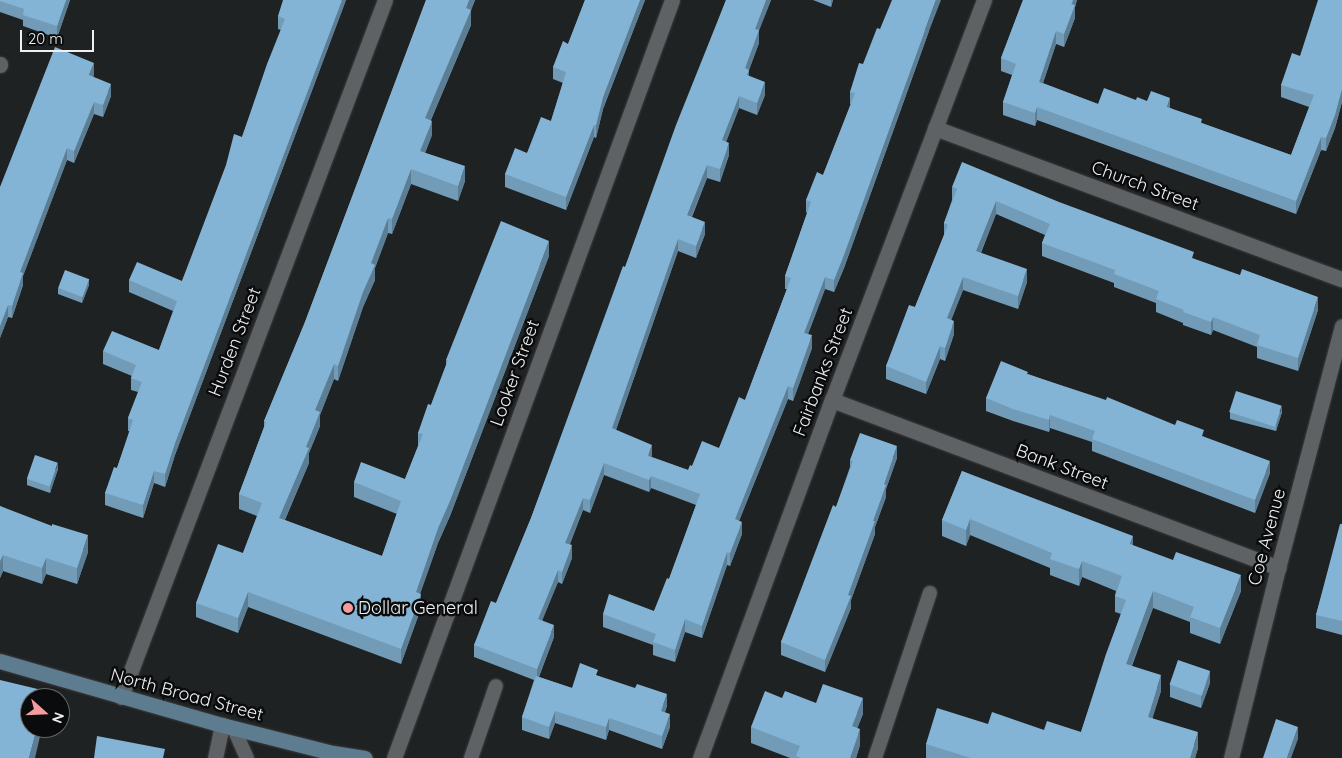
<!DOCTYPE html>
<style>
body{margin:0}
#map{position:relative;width:1342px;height:758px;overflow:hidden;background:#1f2223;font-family:Quicksand,sans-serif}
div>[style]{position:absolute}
.roads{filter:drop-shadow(0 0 1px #3c3d3e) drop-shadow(0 0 1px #3c3d3e)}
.lane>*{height:14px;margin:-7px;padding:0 7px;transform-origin:7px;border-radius:7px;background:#5f6264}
.street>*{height:15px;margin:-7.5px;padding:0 7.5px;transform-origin:7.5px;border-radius:7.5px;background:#5f6264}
.secondary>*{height:15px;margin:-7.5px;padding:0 7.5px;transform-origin:7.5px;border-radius:7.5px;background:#5d7c90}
.wall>*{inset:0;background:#729bb7}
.shaded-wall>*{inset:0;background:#5c7e95}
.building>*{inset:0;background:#84b4d5;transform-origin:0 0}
.dots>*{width:14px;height:14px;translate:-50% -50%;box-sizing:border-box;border:2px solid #0a0b0c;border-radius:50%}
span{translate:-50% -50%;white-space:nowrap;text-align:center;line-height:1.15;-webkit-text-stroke:5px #0a0b0c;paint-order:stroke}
.street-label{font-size:18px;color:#eff0f1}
.poi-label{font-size:18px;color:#eff0f1}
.left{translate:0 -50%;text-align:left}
.north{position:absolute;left:20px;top:688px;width:50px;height:50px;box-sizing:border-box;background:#0a0b0c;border:1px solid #666768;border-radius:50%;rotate:110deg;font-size:14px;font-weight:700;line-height:20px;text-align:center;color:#eff0f1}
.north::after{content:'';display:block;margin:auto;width:18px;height:22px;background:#f59b9b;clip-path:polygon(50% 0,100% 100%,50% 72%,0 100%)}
.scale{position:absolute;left:20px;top:30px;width:74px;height:22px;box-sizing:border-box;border:2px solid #eff0f1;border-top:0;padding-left:6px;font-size:15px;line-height:18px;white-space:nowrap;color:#eff0f1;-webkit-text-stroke:4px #0a0b0c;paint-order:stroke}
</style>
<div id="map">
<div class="roads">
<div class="lane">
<i style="left:234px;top:729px;width:32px;rotate:66deg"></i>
<i style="left:471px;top:758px;width:76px;rotate:-70.9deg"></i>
<i style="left:875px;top:758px;width:174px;rotate:-71.6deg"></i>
</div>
<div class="street">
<i style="left:0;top:64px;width:1px;rotate:90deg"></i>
<i style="left:935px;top:128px;width:434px;rotate:20.4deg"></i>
<i style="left:832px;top:400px;width:477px;rotate:20.6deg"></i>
<i style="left:121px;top:697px;width:745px;rotate:-69.26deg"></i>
<i style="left:215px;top:758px;width:34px;rotate:-78deg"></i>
<i style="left:394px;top:758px;width:807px;rotate:-69.86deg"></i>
<i style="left:700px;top:758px;width:382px;rotate:-69.8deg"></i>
<i style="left:832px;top:400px;width:428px;rotate:-69.2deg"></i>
<i style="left:1231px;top:758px;width:196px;rotate:-76.1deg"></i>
<i style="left:1278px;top:568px;width:250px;rotate:-75.2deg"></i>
</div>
<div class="secondary">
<i style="left:0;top:661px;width:231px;rotate:16.1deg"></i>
<i style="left:222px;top:725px;width:114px;rotate:14.2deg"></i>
<i style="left:333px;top:753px;width:32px;rotate:9deg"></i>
</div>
</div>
<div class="wall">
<i style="clip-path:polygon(0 0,70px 0,57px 38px,23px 26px,23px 20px,0 12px)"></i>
<i style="clip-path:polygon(346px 0,175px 455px,165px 487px,154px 483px,143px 518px,105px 505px,105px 493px,117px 468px,130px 431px,128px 431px,128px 418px,138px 392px,131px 390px,131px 378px,132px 376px,103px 364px,103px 351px,159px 350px,173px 311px,129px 292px,129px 280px,182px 281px,242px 137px,281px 30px,278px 29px,278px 16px)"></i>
<i style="clip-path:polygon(426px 0,475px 0,471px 10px,471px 25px,431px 120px,432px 135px,425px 153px,465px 181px,458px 201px,411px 184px,392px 234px,388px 233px,375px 268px,375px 280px,363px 307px,338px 381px,334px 379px,320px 415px,320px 426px,309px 453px,309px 463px,285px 520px,382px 556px,397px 514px,354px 497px,354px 482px,405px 479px,418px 446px,418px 433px,431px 405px,446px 365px,446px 360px,549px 256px,450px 516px,438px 543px,420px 593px,421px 608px,401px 664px,248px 607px,238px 633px,196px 617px,196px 603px,243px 553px,257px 516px,239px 509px,239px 494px,264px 427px,264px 421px,305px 322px)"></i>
<i style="clip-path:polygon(585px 0,645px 0,603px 109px,596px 138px,594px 137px,566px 210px,505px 187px,505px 174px,527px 153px,551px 121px,563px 83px,553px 79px,553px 67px,568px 44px)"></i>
<i style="clip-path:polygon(726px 0,771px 0,759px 30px,759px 43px,749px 70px,749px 76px,765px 95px,757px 115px,739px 108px,726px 142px,729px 155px,720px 182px,707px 178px,692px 217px,705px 234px,696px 258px,678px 251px,616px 430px,652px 457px,688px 470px,692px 466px,719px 448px,745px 400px,787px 289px,785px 289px,785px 276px,807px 213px,806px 212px,806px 200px,823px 175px,851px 104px,850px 104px,850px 92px,880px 29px,929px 31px,844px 268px,834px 292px,825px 289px,808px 334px,812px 348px,793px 401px,788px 399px,739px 521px,742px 534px,730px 566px,727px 565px,702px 638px,685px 632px,675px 662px,653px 655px,653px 645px,603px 627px,603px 614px,654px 611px,669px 579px,696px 505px,651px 488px,649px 492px,604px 475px,590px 513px,583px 510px,570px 544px,572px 558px,562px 584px,558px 582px,542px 620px,554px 637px,539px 677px,572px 688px,598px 676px,667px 706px,665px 712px,670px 727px,662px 749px,609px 730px,606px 740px,555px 723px,549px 739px,522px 730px,522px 717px,534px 680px,474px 657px,474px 645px,496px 603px,531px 518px)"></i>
<i style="clip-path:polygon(813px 0,833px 0,831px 7px)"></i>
<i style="clip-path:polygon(1023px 0,1077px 0,1075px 7px,1075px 18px,1064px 47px,1056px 44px,1043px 83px,1098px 104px,1136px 100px,1170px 108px,1202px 123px,1291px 155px,1309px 107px,1281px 97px,1281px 85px,1300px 56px,1342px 0,1342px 102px,1335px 128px,1326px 151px,1321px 150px,1296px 214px,1037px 120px,1035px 126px,1003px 115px,1003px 102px,1012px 75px,1001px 71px,1001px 58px)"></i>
<i style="clip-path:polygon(94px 75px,93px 77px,111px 96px,103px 117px,94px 114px,74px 163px,67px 160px,23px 276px,23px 285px,12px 318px,8px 317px,0 338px,0 187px)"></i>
<i style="clip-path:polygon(952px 187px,1194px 259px,1318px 310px,1298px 371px,1257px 358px,1257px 347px,1213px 330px,1211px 335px,1183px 325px,1183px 323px,1156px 312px,1156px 303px,1114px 287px,1114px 283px,1042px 256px,1042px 243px,1045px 235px,996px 214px,981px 253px,1027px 282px,1018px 309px,963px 290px,951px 320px,954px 334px,945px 361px,940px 359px,926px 394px,886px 379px,886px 366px,915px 307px,944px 235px,944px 223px,952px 200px)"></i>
<i style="clip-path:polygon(89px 285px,82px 303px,58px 294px,58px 288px)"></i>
<i style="clip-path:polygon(1028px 374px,1204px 437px,1270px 473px,1255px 513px,1092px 451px,1092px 442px,1050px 428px,1049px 432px,1013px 421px,986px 411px,986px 398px)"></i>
<i style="clip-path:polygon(1230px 412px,1282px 412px,1276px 431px,1230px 419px)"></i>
<i style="clip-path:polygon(897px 458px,886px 489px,886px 497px,875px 527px,875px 534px,851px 600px,851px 608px,825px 672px,781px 655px,781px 642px,836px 507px,850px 467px,850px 460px)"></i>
<i style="clip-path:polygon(58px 469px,50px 493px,27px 485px,27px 479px)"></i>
<i style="clip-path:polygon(962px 471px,1133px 546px,1241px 591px,1220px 644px,1190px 633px,1190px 622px,1153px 608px,1132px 666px,1161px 691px,1152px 718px,1198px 748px,1195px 758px,926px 758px,926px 744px,988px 724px,1044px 730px,1081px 732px,1121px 614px,1115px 612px,1115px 596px,1116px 591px,1082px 577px,1079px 586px,1050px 575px,1050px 568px,970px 535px,966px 546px,942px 536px,942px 520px)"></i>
<i style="clip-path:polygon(0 506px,88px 552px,77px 584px,46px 574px,42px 584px,3px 571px,0 578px)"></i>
<i style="clip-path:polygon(1342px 523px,1342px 635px,1316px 628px,1316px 615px)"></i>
<i style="clip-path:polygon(1210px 683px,1201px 708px,1170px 697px,1170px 685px)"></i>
<i style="clip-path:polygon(782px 698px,816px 703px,863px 714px,857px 728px,860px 745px,856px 758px,790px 758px,751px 743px,751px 727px)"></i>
</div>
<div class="shaded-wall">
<i style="clip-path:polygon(66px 0,70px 0,57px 38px,57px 26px)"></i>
<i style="clip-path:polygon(342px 0,346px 0,175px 455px,165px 487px,165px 474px,175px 443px)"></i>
<i style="clip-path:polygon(469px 0,475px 0,469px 16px,471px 10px,471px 25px,425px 133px,425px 118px)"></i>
<i style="clip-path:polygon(640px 0,645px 0,603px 109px,596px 138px,596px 125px,603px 97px)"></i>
<i style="clip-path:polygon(766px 0,771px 0,755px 41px,755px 29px)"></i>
<i style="clip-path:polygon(831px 0,833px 0,831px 7px)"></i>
<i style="clip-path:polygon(936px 0,941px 0,929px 31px,844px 268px,834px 292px,834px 280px,929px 19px)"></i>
<i style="clip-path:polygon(1073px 0,1077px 0,1075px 7px,1075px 18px,1064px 47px,1064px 34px)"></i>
<i style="clip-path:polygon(759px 30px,759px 43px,749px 70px,749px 82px,745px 68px)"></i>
<i style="clip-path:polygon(1056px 31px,1056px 44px,1039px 95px,1039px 82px)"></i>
<i style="clip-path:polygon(94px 63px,94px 75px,89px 88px,89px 75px)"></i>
<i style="clip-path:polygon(765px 82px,765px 95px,757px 115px,757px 103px)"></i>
<i style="clip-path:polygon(111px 84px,111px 96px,103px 117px,103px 105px)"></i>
<i style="clip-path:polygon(1342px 89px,1342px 102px,1335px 128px,1326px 151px,1326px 138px)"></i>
<i style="clip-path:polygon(739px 96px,739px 108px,722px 153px,722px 140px)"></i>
<i style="clip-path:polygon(1170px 98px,1170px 110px,1167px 107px)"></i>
<i style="clip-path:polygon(94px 102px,94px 114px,74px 163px,74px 151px)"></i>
<i style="clip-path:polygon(1037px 107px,1037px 120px,1035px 126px,1035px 113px)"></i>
<i style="clip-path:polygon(432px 121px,432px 135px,420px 166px,420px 151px)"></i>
<i style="clip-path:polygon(594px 125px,594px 137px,566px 210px,566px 197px)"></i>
<i style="clip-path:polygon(1321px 137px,1321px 150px,1296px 214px,1296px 201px)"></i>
<i style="clip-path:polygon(729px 143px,729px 155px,720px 182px,720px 169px)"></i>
<i style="clip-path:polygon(67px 148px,67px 160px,23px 276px,23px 285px,12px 318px,12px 306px,20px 272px)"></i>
<i style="clip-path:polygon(707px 165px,707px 178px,687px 227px,687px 215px)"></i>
<i style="clip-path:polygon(465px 166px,465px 181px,458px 201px,458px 186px)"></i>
<i style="clip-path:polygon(411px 169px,411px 184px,392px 234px,392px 219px)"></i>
<i style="clip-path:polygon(996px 201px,996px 214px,976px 264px,976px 251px)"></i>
<i style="clip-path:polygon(388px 218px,388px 233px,375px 268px,375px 280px,363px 307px,338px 381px,338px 366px,371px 263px)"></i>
<i style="clip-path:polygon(705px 222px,705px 234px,696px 258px,696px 246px)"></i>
<i style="clip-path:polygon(678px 239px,678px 251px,612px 441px,612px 428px)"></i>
<i style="clip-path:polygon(549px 241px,549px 256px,450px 516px,438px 543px,416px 606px,416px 592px,438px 528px)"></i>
<i style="clip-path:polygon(1027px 269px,1027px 282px,1018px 309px,1018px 296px)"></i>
<i style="clip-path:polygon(825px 277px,825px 289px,804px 345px,804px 333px)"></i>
<i style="clip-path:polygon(963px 277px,963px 290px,947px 331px,947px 318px)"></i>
<i style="clip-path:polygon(89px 279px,89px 285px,82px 303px,82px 297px)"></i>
<i style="clip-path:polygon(1318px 297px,1318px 310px,1298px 371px,1298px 358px)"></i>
<i style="clip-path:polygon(8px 305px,8px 317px,0 338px,0 326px)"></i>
<i style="clip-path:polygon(1213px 317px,1213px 330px,1211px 335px,1211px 322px)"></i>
<i style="clip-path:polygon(954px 321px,954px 334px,945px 361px,945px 348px)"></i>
<i style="clip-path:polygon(812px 335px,812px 348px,793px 401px,793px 388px)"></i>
<i style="clip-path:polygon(940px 346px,940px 359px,926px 394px,926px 382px)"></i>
<i style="clip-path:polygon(334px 364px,334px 379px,320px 415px,320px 426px,309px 453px,309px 463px,279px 533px,279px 518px,315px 410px)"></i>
<i style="clip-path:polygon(788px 386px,788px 399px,735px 531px,735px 519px)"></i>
<i style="clip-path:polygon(1282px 406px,1282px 412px,1276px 431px,1276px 425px)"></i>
<i style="clip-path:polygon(1050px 415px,1050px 428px,1049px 432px,1049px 420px)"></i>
<i style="clip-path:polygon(652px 445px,652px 457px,648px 456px)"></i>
<i style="clip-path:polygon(897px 446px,897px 458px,886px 489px,886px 497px,875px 527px,875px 534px,851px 600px,851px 608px,825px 672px,825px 660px,848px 595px,884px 484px)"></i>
<i style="clip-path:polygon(1270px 461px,1270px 473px,1255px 513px,1255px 500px)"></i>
<i style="clip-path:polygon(58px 463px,58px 469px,50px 493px,50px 486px)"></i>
<i style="clip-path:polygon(604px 463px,604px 475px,590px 513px,590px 500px)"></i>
<i style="clip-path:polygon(154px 471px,154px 483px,143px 518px,143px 505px)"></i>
<i style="clip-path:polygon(651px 476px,651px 488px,649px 492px,649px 480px)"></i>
<i style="clip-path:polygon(583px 498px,583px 510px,565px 555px,565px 543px)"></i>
<i style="clip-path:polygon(970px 519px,970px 535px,966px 546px,966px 530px)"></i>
<i style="clip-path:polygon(742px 522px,742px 534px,730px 566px,730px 553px)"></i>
<i style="clip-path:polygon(88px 535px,88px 552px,77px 584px,77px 568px)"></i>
<i style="clip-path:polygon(1133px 536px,1133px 553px,1130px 544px)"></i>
<i style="clip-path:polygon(572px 545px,572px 558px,562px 584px,562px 572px)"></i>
<i style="clip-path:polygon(727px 552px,727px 565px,702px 638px,702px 626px)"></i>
<i style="clip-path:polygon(3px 555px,3px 571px,0 578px,0 561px)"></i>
<i style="clip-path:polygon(46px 558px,46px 574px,42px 584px,42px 568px)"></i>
<i style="clip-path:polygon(1082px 561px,1082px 577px,1079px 586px,1079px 569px)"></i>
<i style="clip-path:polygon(558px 570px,558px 582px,538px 631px,538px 619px)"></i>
<i style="clip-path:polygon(1241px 575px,1241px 591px,1220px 644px,1220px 628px)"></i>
<i style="clip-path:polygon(1153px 591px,1153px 608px,1126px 680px,1126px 664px)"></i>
<i style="clip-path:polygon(248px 592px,248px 607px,238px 633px,238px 618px)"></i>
<i style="clip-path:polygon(421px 594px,421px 608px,401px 664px,401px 649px)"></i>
<i style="clip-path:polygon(685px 619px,685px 632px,675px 662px,675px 650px)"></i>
<i style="clip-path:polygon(554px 625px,554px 637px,537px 681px,537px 669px)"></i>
<i style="clip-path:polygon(1210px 671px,1210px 683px,1201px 708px,1201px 696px)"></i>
<i style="clip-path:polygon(1161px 675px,1161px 691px,1148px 733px,1148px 717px)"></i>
<i style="clip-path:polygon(667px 694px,667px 706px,661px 723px,661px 711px)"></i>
<i style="clip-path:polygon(863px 698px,863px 714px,852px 742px,852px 726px)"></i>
<i style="clip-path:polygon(555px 711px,555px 723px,549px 739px,549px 727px)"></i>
<i style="clip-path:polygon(670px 714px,670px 727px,662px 749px,662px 736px)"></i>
<i style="clip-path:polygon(609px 718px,609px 730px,606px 740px,606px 727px)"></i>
<i style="clip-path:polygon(1298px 727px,1298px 739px,1291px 758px,1287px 758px)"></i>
<i style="clip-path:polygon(37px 728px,42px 728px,35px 758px,29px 758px)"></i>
<i style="clip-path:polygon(860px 729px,860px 745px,856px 758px,850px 758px)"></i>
<i style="clip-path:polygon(1198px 732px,1198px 748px,1195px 758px,1190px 758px)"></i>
</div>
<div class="building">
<i style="clip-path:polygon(0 0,66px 0,57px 26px,23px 15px,24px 9px,0 1px)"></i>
<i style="clip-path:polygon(283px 0,342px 0,175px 443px,165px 474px,154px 471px,143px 505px,105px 493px,114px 467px,117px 468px,133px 420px,128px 418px,142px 382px,131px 378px,136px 365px,103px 351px,112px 331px,159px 350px,177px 301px,129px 280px,137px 262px,182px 281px,226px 165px,234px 134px,242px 137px,267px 64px,285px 19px,278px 16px)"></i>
<i style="clip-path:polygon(426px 0,469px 0,466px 8px,471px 10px,425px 118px,432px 121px,420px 151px,465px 166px,458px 186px,411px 169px,392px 219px,388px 218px,371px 263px,375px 265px,363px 292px,338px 366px,334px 364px,315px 410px,320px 412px,306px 447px,309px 448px,279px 518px,382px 556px,401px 501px,354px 482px,361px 462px,405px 479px,423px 434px,418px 433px,428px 404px,431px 405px,448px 360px,446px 360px,501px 221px,549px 241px,450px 501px,438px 528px,416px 592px,421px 594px,401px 649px,248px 592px,238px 618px,196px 603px,218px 544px,243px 553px,262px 503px,239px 494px,266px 422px,264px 421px,305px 322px)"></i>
<i style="clip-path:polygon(585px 0,640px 0,603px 97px,596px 125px,594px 125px,566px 197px,505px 174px,515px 148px,527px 153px,541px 117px,551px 121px,566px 72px,553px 67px,563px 41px,568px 44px)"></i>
<i style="clip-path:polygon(726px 0,766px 0,755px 29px,759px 30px,745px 68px,749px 70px,747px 75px,765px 82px,757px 103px,739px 96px,722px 140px,729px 143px,720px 169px,707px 165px,687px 215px,705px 222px,696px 246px,678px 239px,612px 428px,652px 445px,648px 456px,688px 470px,690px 465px,692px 466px,702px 441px,719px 448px,739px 397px,745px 400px,791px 278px,785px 276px,811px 202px,806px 200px,817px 172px,823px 175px,855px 93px,850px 92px,859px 63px,863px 64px,877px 28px,880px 29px,892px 0,936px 0,929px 19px,844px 255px,834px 280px,825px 277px,804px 333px,812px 335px,793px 388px,788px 386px,735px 519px,742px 522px,730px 553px,727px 552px,702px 626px,685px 619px,675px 650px,653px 642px,656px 634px,603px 614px,609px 594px,654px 611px,667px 578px,669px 579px,700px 494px,651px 476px,649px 480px,604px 463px,590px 500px,583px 498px,565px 543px,572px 545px,562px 572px,558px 570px,538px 619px,554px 625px,537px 669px,474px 645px,491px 601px,496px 603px,531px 518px,623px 266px,625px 267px,676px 125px)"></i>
<i style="clip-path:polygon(1023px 0,1073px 0,1071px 4px,1075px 5px,1064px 34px,1056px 31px,1039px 82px,1098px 104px,1104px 88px,1136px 100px,1137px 97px,1147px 101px,1151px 91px,1170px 98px,1167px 107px,1202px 119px,1201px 123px,1291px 155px,1314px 95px,1281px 85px,1292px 53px,1300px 56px,1318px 0,1342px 0,1342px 89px,1335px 115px,1326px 138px,1321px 137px,1296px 201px,1037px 107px,1035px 113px,1003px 102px,1016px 64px,1001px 58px)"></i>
<i style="clip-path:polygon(55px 47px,94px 63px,89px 75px,111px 84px,103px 105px,94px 102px,74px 151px,67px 148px,20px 272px,23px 273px,12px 306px,8px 305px,0 326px,0 187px)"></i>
<i style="clip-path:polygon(962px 162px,1059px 202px,1194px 252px,1192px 258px,1240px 275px,1242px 269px,1318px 297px,1298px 358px,1257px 345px,1260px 335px,1213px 317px,1211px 322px,1183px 312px,1184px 310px,1156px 299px,1159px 291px,1114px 274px,1115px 270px,1042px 243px,1050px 224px,996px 201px,976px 251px,1027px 269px,1018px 296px,963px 277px,947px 318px,954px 321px,945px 348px,940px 346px,926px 382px,886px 366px,909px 305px,915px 307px,948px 225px,944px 223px,957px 189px,952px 187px)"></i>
<i style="left:65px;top:270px;width:26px;height:19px;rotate:21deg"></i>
<i style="clip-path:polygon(1001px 361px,1028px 372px,1027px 374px,1106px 400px,1107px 397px,1175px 425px,1177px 420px,1204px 430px,1202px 436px,1270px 461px,1255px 500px,1092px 439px,1095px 431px,1050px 415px,1049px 420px,1013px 409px,986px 398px)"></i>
<i style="left:1236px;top:391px;width:48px;height:22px;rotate:18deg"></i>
<i style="clip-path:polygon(860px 433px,897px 446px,884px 484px,886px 485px,873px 521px,875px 521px,848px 595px,851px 596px,825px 660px,781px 642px,833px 505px,836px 507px,853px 461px,850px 460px)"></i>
<i style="left:35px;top:455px;width:24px;height:25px;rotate:19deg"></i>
<i style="clip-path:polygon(962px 471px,1133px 536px,1130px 544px,1173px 560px,1176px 552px,1241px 575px,1220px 628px,1190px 617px,1194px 607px,1153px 591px,1126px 664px,1161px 675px,1148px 717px,1198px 732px,1190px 758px,971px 758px,926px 744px,937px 708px,988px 724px,992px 712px,1044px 730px,1047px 721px,1081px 732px,1106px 654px,1126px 600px,1115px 596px,1122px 576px,1082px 561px,1079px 569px,1050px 559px,1052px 553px,970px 519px,966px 530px,942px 520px)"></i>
<i style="clip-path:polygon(0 506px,52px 526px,52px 524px,88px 535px,77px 568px,46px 558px,42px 568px,3px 555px,0 561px)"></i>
<i style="clip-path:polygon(1342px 523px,1342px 621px,1316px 615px,1340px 524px,1342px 524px)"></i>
<i style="left:1178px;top:660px;width:34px;height:26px;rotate:19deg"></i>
<i style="clip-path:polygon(580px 663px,598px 670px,596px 675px,635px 688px,637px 684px,667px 694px,661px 711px,670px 714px,662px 736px,609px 718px,606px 727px,555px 711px,549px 727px,522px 717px,536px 676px,572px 688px)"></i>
<i style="clip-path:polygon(0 680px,46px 691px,44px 698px,30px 698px,30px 728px,37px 728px,29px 758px,0 758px)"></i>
<i style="clip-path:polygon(823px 684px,863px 698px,852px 726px,860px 729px,850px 758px,801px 758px,796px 756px,800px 746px,751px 727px,765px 691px,782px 698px,785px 691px,816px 703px)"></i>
<i style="clip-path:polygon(1276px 719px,1298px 727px,1287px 758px,1263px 758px)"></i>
<i style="clip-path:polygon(97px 736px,165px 749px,163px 758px,94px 758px)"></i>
</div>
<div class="dots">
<i style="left:348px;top:608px;background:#f59b9b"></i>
</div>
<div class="street-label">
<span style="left:1145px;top:186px;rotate:20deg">Church Street</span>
<span style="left:235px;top:342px;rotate:-69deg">Hurden Street</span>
<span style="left:823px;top:372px;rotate:-69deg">Fairbanks Street</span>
<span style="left:515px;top:373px;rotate:-70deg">Looker Street</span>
<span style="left:1062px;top:467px;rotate:21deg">Bank Street</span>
<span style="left:1267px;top:537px;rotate:-75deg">Coe Avenue</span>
<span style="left:187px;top:695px;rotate:15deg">North Broad Street</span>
</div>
<div class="poi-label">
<span class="left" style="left:358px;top:608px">Dollar General</span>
</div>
<div class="north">N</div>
<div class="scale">20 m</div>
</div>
